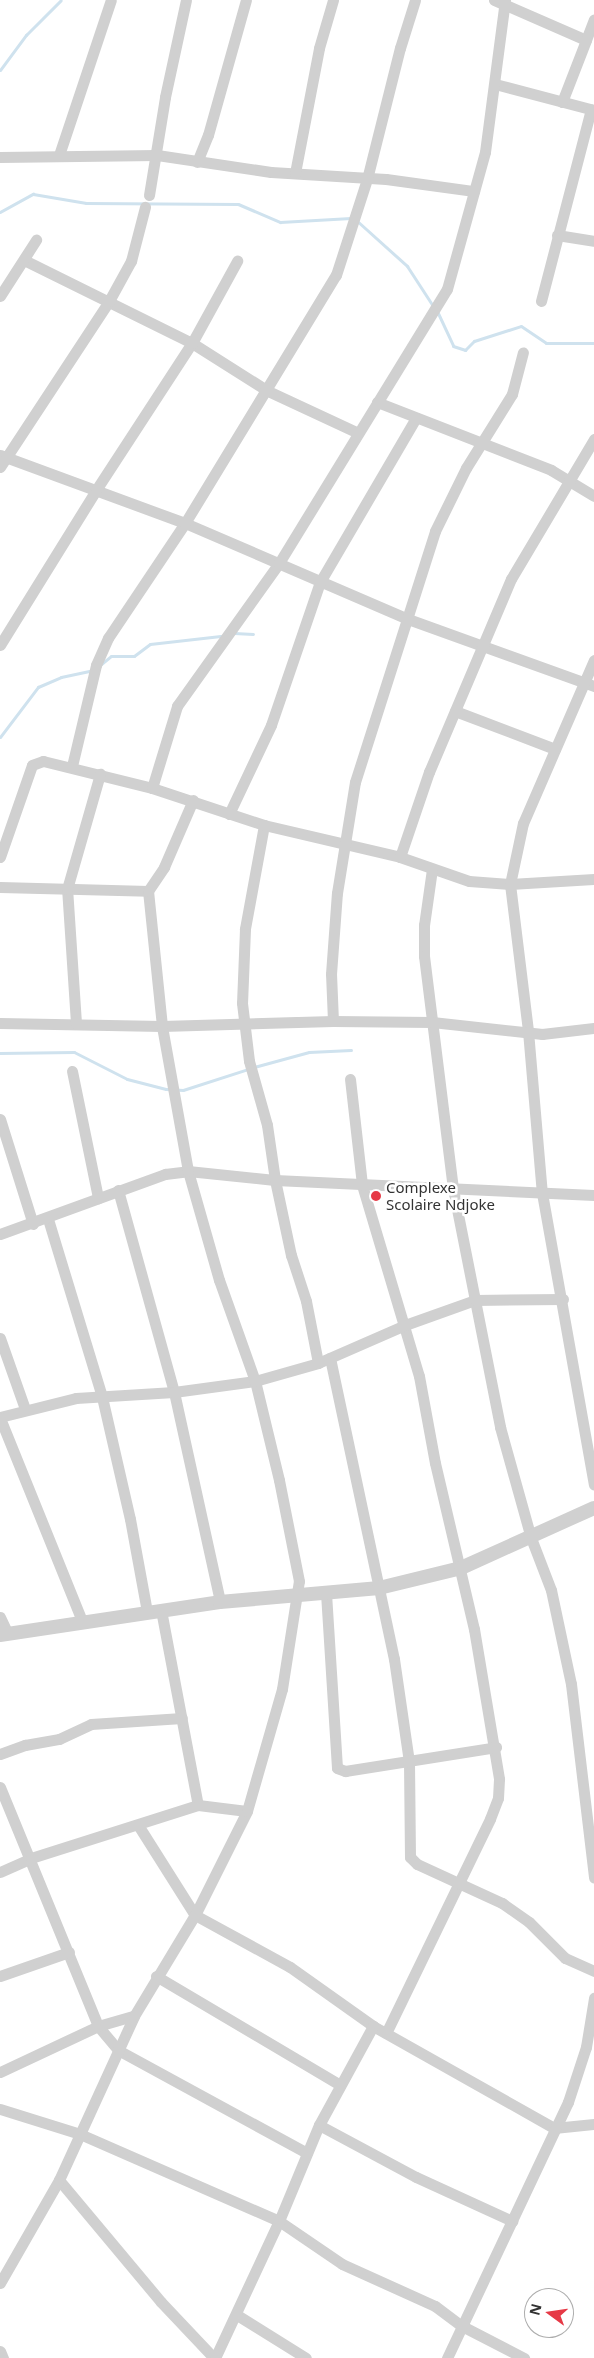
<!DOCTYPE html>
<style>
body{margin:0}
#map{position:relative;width:594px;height:2358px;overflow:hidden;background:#fff;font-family:"Noto Sans",sans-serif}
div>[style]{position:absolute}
.stream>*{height:3px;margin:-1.5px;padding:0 1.5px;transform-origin:1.5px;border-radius:1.5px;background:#cfe2ee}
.minor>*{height:11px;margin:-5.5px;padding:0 5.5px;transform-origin:5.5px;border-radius:5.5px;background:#d0d0d0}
.tertiary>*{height:14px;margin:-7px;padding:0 7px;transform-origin:7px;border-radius:7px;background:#d0d0d0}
.dots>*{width:14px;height:14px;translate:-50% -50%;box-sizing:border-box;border:2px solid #fff;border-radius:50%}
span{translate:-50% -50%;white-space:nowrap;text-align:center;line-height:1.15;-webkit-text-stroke:5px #fff;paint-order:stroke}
.poi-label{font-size:15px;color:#333}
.left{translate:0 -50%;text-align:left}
.north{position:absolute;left:524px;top:2288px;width:50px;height:50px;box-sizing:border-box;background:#fff;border:1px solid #adadad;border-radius:50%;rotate:284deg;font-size:14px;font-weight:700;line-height:20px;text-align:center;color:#333}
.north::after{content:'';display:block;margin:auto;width:18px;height:22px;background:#e63946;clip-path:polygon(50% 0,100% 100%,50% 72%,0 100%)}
</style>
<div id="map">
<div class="stream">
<i style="left:0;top:70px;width:44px;rotate:-53.4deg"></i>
<i style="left:26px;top:35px;width:49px;rotate:-45deg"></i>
<i style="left:0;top:212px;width:38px;rotate:-29deg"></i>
<i style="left:33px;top:194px;width:54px;rotate:9.6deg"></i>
<i style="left:86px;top:203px;width:152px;rotate:0.4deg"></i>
<i style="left:238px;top:204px;width:46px;rotate:23.2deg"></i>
<i style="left:280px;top:222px;width:71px;rotate:-3.2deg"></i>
<i style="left:356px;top:220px;width:69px;rotate:42deg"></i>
<i style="left:407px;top:266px;width:48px;rotate:57deg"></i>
<i style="left:437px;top:311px;width:38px;rotate:65deg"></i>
<i style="left:453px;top:346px;width:13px;rotate:18deg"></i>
<i style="left:465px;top:350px;width:13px;rotate:-45deg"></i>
<i style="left:474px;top:341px;width:49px;rotate:-17.7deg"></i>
<i style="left:521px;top:326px;width:30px;rotate:34deg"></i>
<i style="left:546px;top:343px;width:48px"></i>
<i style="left:234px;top:633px;width:19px;rotate:3deg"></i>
<i style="left:100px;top:665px;width:14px;rotate:-39deg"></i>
<i style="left:111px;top:656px;width:23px"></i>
<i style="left:134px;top:656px;width:20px;rotate:-37deg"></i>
<i style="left:150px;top:644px;width:71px;rotate:-6.4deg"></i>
<i style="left:0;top:737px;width:63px;rotate:-52.8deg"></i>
<i style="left:38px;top:687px;width:25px;rotate:-23deg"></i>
<i style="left:61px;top:677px;width:30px;rotate:-12deg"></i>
<i style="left:0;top:1053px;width:74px;rotate:-0.8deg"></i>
<i style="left:74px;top:1052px;width:59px;rotate:27deg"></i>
<i style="left:127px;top:1079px;width:40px;rotate:14.4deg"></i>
<i style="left:166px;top:1089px;width:17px;rotate:3deg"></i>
<i style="left:183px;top:1090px;width:68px;rotate:-17.9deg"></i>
<i style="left:254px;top:1067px;width:57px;rotate:-15.3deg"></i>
<i style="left:309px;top:1052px;width:42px;rotate:-2.7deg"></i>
</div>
<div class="minor">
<i style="left:494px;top:0;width:100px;rotate:23.5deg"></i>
<i style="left:586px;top:40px;width:22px;rotate:-69deg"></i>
<i style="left:495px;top:84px;width:102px;rotate:14.7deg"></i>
<i style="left:562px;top:102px;width:66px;rotate:-68.8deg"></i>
<i style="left:59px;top:155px;width:163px;rotate:-71.5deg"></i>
<i style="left:0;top:157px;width:157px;rotate:-0.7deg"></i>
<i style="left:157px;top:155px;width:115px;rotate:8.5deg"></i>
<i style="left:271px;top:172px;width:115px;rotate:3.5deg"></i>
<i style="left:386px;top:179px;width:89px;rotate:7.8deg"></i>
<i style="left:197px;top:162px;width:29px;rotate:-68deg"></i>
<i style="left:208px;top:135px;width:140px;rotate:-74.3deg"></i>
<i style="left:295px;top:173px;width:127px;rotate:-79.1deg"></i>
<i style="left:319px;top:48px;width:50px;rotate:-73.7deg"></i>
<i style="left:149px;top:195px;width:99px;rotate:-80.7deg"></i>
<i style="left:165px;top:97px;width:99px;rotate:-77.8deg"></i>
<i style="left:557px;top:235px;width:37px;rotate:9deg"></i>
<i style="left:24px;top:260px;width:187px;rotate:26.3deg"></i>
<i style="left:192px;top:343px;width:90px;rotate:32.3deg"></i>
<i style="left:268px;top:391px;width:99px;rotate:25deg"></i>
<i style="left:0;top:296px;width:67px;rotate:-57.3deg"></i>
<i style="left:541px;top:301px;width:198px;rotate:-75.4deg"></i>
<i style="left:377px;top:402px;width:187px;rotate:21.3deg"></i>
<i style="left:551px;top:470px;width:50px;rotate:31.2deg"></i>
<i style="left:0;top:455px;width:197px;rotate:20.2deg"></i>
<i style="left:185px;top:523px;width:243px;rotate:23.3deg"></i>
<i style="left:408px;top:619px;width:198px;rotate:19.8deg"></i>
<i style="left:0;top:467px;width:199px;rotate:-56.7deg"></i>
<i style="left:109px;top:301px;width:46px;rotate:-61.2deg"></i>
<i style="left:131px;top:261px;width:56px;rotate:-75.5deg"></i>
<i style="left:0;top:645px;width:182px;rotate:-58.2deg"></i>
<i style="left:96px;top:490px;width:176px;rotate:-56.9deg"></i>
<i style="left:192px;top:343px;width:94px;rotate:-61.2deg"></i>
<i style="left:594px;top:660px;width:178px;rotate:113.5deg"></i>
<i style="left:523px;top:823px;width:62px;rotate:102deg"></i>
<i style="left:510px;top:884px;width:148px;rotate:83deg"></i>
<i style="left:528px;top:1031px;width:163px;rotate:85.1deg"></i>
<i style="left:542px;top:1193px;width:296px;rotate:79.9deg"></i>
<i style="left:455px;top:711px;width:107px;rotate:20.8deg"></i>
<i style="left:72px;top:766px;width:104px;rotate:-76.6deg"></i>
<i style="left:96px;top:665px;width:30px;rotate:-66deg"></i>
<i style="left:108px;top:638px;width:138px;rotate:-56.2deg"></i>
<i style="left:185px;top:523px;width:290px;rotate:-58.7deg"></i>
<i style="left:336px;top:275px;width:101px;rotate:-72.1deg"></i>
<i style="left:367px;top:179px;width:135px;rotate:-75.9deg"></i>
<i style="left:400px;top:48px;width:50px;rotate:-72.6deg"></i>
<i style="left:152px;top:788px;width:86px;rotate:-73deg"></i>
<i style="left:177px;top:706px;width:176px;rotate:-54.5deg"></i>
<i style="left:279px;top:563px;width:321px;rotate:-58.5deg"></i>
<i style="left:447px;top:289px;width:142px;rotate:-74.5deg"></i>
<i style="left:485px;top:152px;width:153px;rotate:-82.5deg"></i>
<i style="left:229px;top:814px;width:98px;rotate:-64.7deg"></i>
<i style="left:271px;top:725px;width:151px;rotate:-71.1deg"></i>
<i style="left:320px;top:582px;width:190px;rotate:-59.7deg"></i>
<i style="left:264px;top:825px;width:106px;rotate:100.4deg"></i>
<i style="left:245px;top:929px;width:74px;rotate:92.3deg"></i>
<i style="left:242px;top:1003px;width:58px;rotate:83.1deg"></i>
<i style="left:249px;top:1061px;width:66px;rotate:74.3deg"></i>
<i style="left:267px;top:1125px;width:56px;rotate:81.7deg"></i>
<i style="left:275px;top:1180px;width:77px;rotate:78deg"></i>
<i style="left:291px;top:1255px;width:48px;rotate:71.9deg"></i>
<i style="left:306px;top:1301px;width:63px;rotate:79deg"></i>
<i style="left:0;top:857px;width:97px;rotate:-70.8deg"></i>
<i style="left:32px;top:765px;width:12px;rotate:-20deg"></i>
<i style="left:43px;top:761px;width:112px;rotate:13.9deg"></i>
<i style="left:152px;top:788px;width:118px;rotate:18.3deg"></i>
<i style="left:264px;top:825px;width:140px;rotate:13.2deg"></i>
<i style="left:400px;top:857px;width:73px;rotate:19.2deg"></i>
<i style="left:469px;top:881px;width:41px;rotate:4.2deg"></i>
<i style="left:510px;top:884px;width:84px;rotate:-3.4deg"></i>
<i style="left:400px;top:857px;width:90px;rotate:-71.2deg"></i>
<i style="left:429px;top:772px;width:210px;rotate:-67deg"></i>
<i style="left:511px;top:579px;width:163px;rotate:-59.3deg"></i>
<i style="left:432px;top:869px;width:57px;rotate:98.1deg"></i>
<i style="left:424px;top:925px;width:31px;rotate:90deg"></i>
<i style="left:424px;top:956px;width:235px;rotate:82.9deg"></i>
<i style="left:453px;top:1189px;width:243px;rotate:78.8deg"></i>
<i style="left:500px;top:1427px;width:115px;rotate:74.4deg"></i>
<i style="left:531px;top:1538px;width:56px;rotate:69deg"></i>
<i style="left:551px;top:1590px;width:96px;rotate:78deg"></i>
<i style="left:571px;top:1684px;width:195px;rotate:83.2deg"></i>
<i style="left:0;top:887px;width:148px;rotate:1.5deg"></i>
<i style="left:333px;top:1021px;width:47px;rotate:-92.4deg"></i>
<i style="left:331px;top:974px;width:81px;rotate:-85.8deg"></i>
<i style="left:337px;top:893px;width:112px;rotate:-80.8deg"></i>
<i style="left:355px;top:782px;width:263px;rotate:-72.3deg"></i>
<i style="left:435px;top:531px;width:70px;rotate:-63.8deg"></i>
<i style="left:466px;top:468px;width:87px;rotate:-58.1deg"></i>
<i style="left:512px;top:394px;width:43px;rotate:-75.3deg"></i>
<i style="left:0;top:1023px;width:162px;rotate:1.1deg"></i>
<i style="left:162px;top:1026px;width:171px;rotate:-1.7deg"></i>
<i style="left:333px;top:1021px;width:99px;rotate:0.6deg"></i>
<i style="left:432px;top:1022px;width:111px;rotate:6.2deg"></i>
<i style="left:542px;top:1034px;width:52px;rotate:-6.6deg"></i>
<i style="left:76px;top:1023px;width:134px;rotate:-93.8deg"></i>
<i style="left:67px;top:889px;width:120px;rotate:-74deg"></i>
<i style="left:72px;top:1071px;width:130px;rotate:78.4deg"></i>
<i style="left:350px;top:1079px;width:107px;rotate:83.5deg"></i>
<i style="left:362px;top:1185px;width:199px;rotate:73.4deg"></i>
<i style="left:419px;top:1376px;width:88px;rotate:79.6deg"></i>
<i style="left:435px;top:1463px;width:171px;rotate:76.8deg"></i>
<i style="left:474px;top:1629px;width:152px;rotate:80.5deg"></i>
<i style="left:499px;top:1779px;width:19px;rotate:93deg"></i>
<i style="left:498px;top:1798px;width:22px;rotate:111deg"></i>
<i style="left:490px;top:1819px;width:238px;rotate:115.9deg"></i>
<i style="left:0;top:1119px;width:110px;rotate:72.6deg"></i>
<i style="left:118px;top:1190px;width:210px;rotate:74.5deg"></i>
<i style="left:174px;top:1392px;width:215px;rotate:77.6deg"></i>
<i style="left:48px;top:1219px;width:186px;rotate:73.1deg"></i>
<i style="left:102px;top:1397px;width:125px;rotate:77.1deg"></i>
<i style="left:130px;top:1519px;width:95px;rotate:79.6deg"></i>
<i style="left:0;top:1234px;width:176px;rotate:-20deg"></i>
<i style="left:165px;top:1174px;width:23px;rotate:-7deg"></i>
<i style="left:188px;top:1171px;width:87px;rotate:5.9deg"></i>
<i style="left:275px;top:1180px;width:319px;rotate:2.7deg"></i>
<i style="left:0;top:1338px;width:75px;rotate:70.6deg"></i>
<i style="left:330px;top:1358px;width:308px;rotate:78deg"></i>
<i style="left:394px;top:1659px;width:104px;rotate:81.7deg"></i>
<i style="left:409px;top:1762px;width:95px;rotate:89.4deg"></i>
<i style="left:410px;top:1857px;width:10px;rotate:45deg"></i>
<i style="left:417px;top:1864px;width:94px;rotate:24.6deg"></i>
<i style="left:502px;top:1903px;width:33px;rotate:35deg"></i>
<i style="left:529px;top:1922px;width:51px;rotate:45deg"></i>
<i style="left:565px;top:1958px;width:32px;rotate:24deg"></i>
<i style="left:0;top:1417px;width:78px;rotate:-14deg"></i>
<i style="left:76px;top:1398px;width:98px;rotate:-3.5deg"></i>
<i style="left:174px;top:1392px;width:82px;rotate:-7.7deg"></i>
<i style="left:255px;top:1381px;width:66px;rotate:-15.9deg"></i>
<i style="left:318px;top:1363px;width:95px;rotate:-23.6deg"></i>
<i style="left:405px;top:1325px;width:74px;rotate:-19.7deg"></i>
<i style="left:475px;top:1300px;width:88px;rotate:-0.7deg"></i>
<i style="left:0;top:1418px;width:219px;rotate:68deg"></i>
<i style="left:326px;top:1593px;width:175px;rotate:86.4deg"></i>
<i style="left:337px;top:1768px;width:9px;rotate:21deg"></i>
<i style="left:345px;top:1771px;width:153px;rotate:-9deg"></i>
<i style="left:161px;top:1610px;width:198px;rotate:79.3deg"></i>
<i style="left:0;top:1617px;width:17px;rotate:65deg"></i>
<i style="left:0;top:1754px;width:27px;rotate:-20deg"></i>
<i style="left:25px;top:1745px;width:35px;rotate:-10deg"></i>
<i style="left:59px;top:1739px;width:35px;rotate:-25deg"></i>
<i style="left:91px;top:1724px;width:91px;rotate:-3.8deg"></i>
<i style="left:0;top:1787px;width:258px;rotate:67.7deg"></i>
<i style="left:98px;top:2026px;width:31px;rotate:50deg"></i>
<i style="left:118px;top:2050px;width:215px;rotate:28.6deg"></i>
<i style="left:138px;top:1825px;width:107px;rotate:57.7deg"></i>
<i style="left:195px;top:1915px;width:108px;rotate:28.7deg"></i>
<i style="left:290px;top:1967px;width:102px;rotate:35.4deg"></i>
<i style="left:373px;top:2026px;width:208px;rotate:29.4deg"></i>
<i style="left:554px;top:2128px;width:40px;rotate:-5.7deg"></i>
<i style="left:0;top:1872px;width:34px;rotate:-24deg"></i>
<i style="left:31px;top:1858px;width:175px;rotate:-17.6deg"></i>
<i style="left:198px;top:1805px;width:49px;rotate:7deg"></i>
<i style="left:0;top:1976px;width:73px;rotate:-19.2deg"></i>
<i style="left:156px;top:1976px;width:214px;rotate:30.6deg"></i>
<i style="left:0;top:2072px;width:108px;rotate:-25.1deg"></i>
<i style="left:98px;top:2026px;width:37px;rotate:-16deg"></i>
<i style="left:0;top:2109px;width:84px;rotate:17.4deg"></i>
<i style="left:80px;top:2134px;width:217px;rotate:23.6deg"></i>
<i style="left:279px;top:2221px;width:76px;rotate:34.3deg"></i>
<i style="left:342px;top:2264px;width:102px;rotate:24.3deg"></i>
<i style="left:435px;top:2306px;width:34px;rotate:37deg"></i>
<i style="left:462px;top:2326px;width:70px;rotate:27.3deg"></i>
<i style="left:319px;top:2125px;width:110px;rotate:28.2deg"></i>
<i style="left:416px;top:2177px;width:106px;rotate:24.6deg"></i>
<i style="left:59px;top:2180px;width:159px;rotate:50.1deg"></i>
<i style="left:161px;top:2302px;width:77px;rotate:46.6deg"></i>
<i style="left:0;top:2283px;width:119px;rotate:-60.2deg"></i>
<i style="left:59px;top:2180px;width:180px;rotate:-65.4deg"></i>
<i style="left:134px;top:2016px;width:118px;rotate:-58.9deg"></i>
<i style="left:195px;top:1915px;width:116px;rotate:-63.4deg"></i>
<i style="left:247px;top:1811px;width:127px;rotate:-74deg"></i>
<i style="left:282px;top:1689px;width:109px;rotate:-81.1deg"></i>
<i style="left:299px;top:1581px;width:103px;rotate:-101.2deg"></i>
<i style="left:279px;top:1480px;width:102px;rotate:-103.6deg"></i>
<i style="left:255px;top:1381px;width:107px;rotate:-109.6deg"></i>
<i style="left:219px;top:1280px;width:113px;rotate:-105.9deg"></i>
<i style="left:188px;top:1171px;width:147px;rotate:-100.2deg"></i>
<i style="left:162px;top:1026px;width:136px;rotate:-95.9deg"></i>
<i style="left:148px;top:891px;width:29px;rotate:-56deg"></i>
<i style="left:164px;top:867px;width:73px;rotate:-66.6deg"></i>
<i style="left:237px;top:2315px;width:81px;rotate:31.9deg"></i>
<i style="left:0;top:2351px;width:8px;rotate:67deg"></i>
<i style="left:215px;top:2358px;width:151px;rotate:-65deg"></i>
<i style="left:279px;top:2221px;width:104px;rotate:-67.4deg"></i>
<i style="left:319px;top:2125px;width:113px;rotate:-61.4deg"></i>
<i style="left:447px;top:2358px;width:283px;rotate:-64.7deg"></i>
<i style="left:568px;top:2102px;width:58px;rotate:-71.9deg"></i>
<i style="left:586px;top:2047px;width:50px;rotate:-80.7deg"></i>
</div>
<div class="tertiary">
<i style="left:0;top:1635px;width:222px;rotate:-8.5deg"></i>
<i style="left:220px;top:1602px;width:160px;rotate:-5deg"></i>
<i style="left:379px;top:1588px;width:84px;rotate:-13.7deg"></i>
<i style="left:461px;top:1568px;width:146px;rotate:-24.3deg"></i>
</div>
<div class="dots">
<i style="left:376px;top:1196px;background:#e63946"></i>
</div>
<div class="poi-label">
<span class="left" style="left:386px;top:1196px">Complexe<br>Scolaire Ndjoke</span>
</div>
<div class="north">N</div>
</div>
